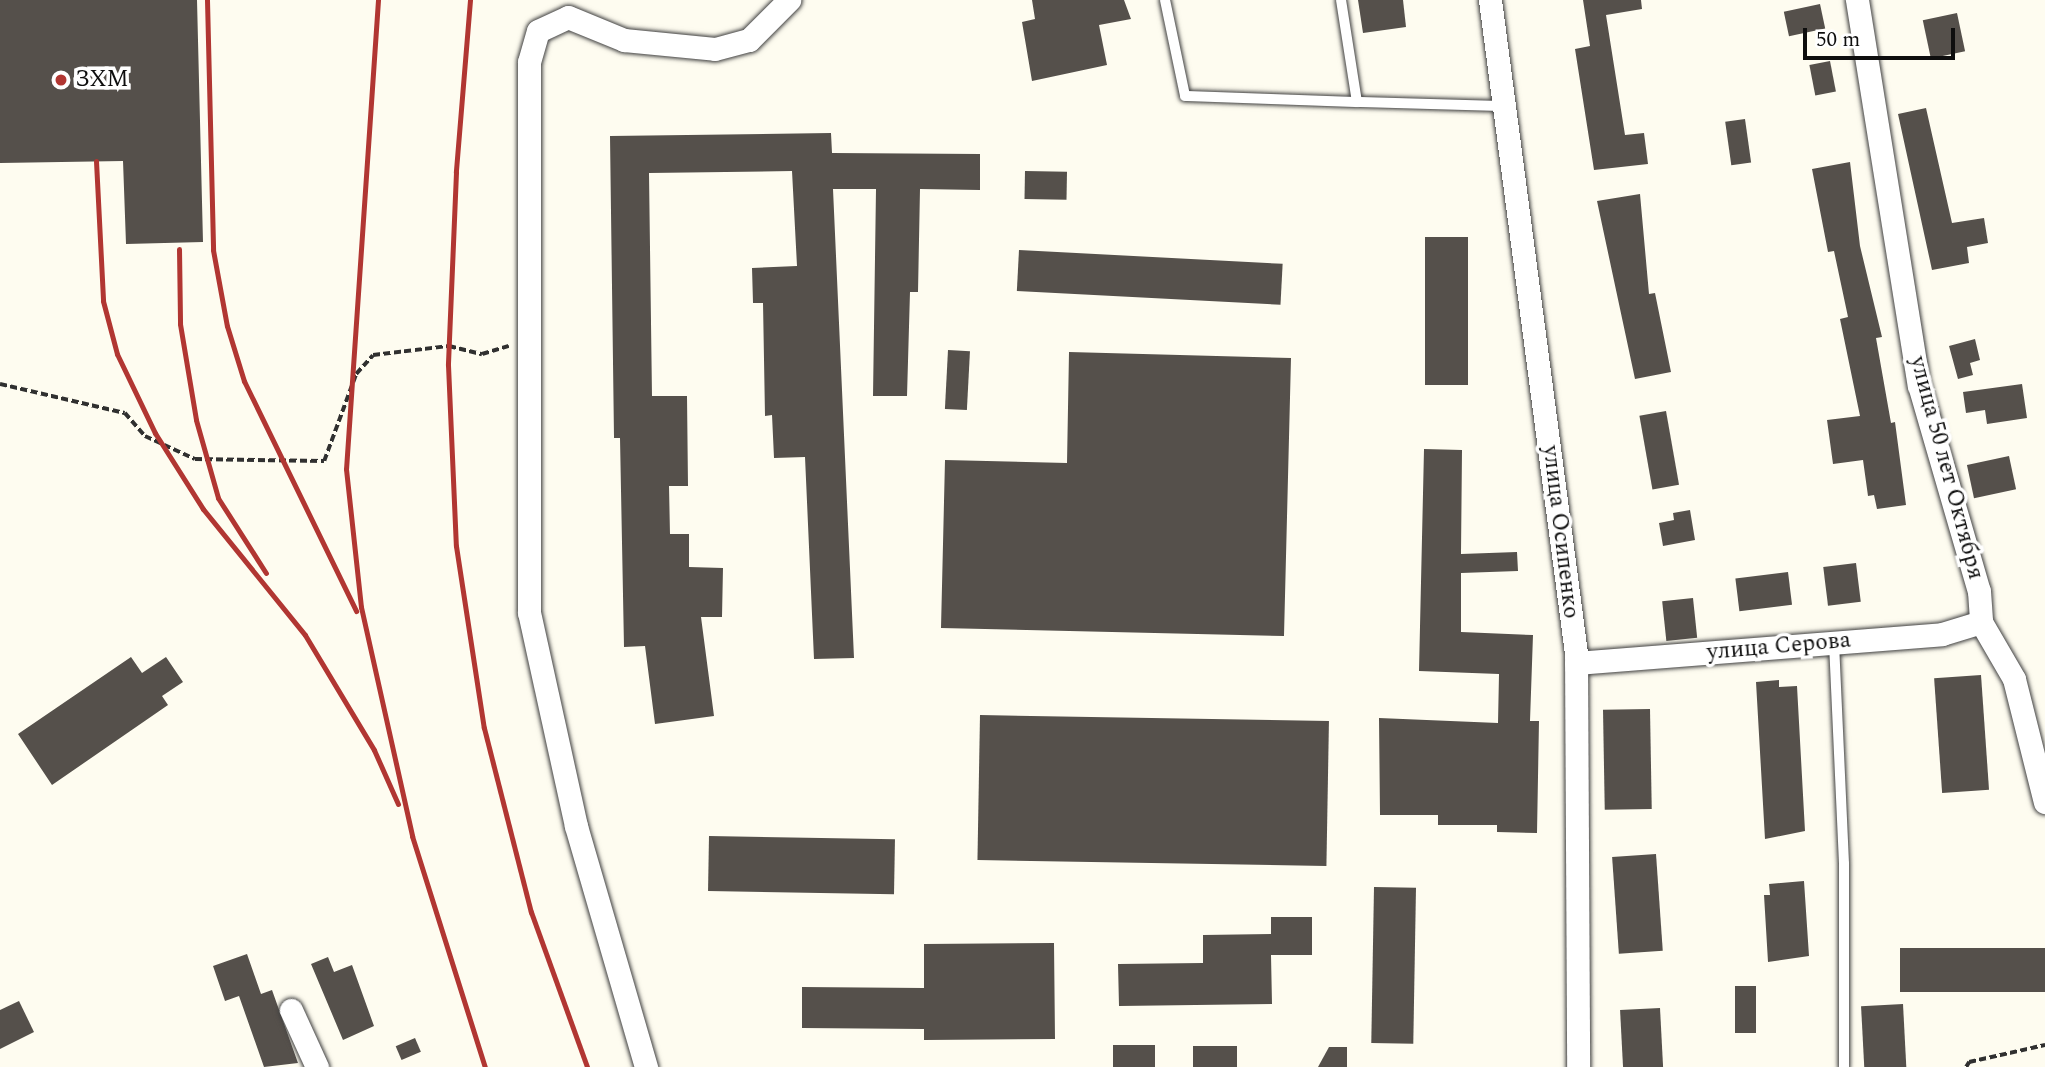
<!DOCTYPE html>
<meta charset="utf-8">
<style>
body{margin:0}
#map{position:relative;width:2045px;height:1067px;overflow:hidden;background:#fefcf0;font-family:Spectral,serif}
div>[style]{position:absolute}
.building>*{inset:0;background:#55504b;transform-origin:0 0}
.path>*{height:3.5px;margin-top:-1.75px;transform-origin:0;background:repeating-linear-gradient(90deg,#303030 0 7px,transparent 0 10.5px)}
.roads{filter:drop-shadow(0 0 2px #414141) drop-shadow(0 0 2px #414141)}
.service>*{height:10px;margin:-5px;padding:0 5px;transform-origin:5px;border-radius:5px;background:#fff}
.minor>*{height:23px;margin:-11.5px;padding:0 11.5px;transform-origin:11.5px;border-radius:11.5px;background:#fff}
.rail>*{height:5px;margin:-2.5px;padding:0 2.5px;transform-origin:2.5px;border-radius:2.5px;background:#b13632}
.dots>*{width:19px;height:19px;translate:-50% -50%;box-sizing:border-box;border:4px solid #fff;border-radius:50%}
span{translate:-50% -50%;white-space:nowrap;text-align:center;line-height:1.15;-webkit-text-stroke:7px #fff;paint-order:stroke}
.poi-label{font-size:23px;color:#0e0e0e}
.left{translate:0 -50%;text-align:left}
.street-label{font-size:23px;color:#0e0e0e}
.scale{position:absolute;left:1803px;top:28px;width:152px;height:32px;box-sizing:border-box;border:4px solid #0e0e0e;border-top:0;padding-left:9px;font-size:21px;line-height:24px;white-space:nowrap;color:#0e0e0e;-webkit-text-stroke:5px #fff;paint-order:stroke}
</style>
<div id="map">
<div class="building">
<i style="clip-path:polygon(0 0,197px 0,203px 242px,126px 244px,123px 161px,0 163px)"></i>
<i style="clip-path:polygon(1032px 0,1124px 0,1131px 19px,1099px 25px,1107px 65px,1032px 81px,1022px 22px,1035px 19px)"></i>
<i style="clip-path:polygon(1358px 0,1403px 0,1406px 27px,1363px 33px)"></i>
<i style="clip-path:polygon(1583px 0,1641px 0,1642px 9px,1606px 15px,1625px 135px,1644px 133px,1648px 164px,1594px 170px,1575px 49px,1590px 46px)"></i>
<i style="left:1820px;top:4px;width:25px;height:37px;rotate:78deg"></i>
<i style="left:1957px;top:13px;width:39px;height:35px;rotate:78deg"></i>
<i style="left:1830px;top:61px;width:31px;height:21px;rotate:79deg"></i>
<i style="clip-path:polygon(1926px 108px,1952px 223px,1984px 218px,1988px 243px,1967px 247px,1969px 263px,1932px 270px,1898px 114px)"></i>
<i style="left:1745px;top:119px;width:44px;height:20px;rotate:82deg"></i>
<i style="clip-path:polygon(831px 133px,832px 153px,980px 154px,980px 190px,920px 189px,918px 292px,910px 292px,907px 396px,873px 396px,876px 189px,833px 189px,854px 658px,814px 659px,805px 457px,774px 458px,772px 415px,765px 416px,763px 303px,753px 303px,752px 268px,797px 266px,792px 171px,649px 173px,652px 396px,687px 396px,688px 486px,669px 486px,670px 534px,689px 534px,689px 567px,723px 568px,722px 617px,701px 617px,714px 716px,655px 724px,645px 646px,624px 647px,620px 438px,614px 438px,610px 136px)"></i>
<i style="clip-path:polygon(1850px 162px,1860px 246px,1882px 337px,1876px 338px,1891px 423px,1895px 422px,1906px 505px,1877px 509px,1874px 495px,1868px 496px,1863px 460px,1833px 464px,1827px 420px,1860px 416px,1840px 319px,1848px 317px,1834px 251px,1828px 252px,1812px 169px)"></i>
<i style="left:1025px;top:171px;width:42px;height:28px;rotate:1deg"></i>
<i style="clip-path:polygon(1640px 194px,1649px 294px,1655px 293px,1671px 372px,1635px 379px,1597px 201px)"></i>
<i style="left:1425px;top:237px;width:43px;height:148px"></i>
<i style="left:1019px;top:250px;width:264px;height:41px;rotate:3deg"></i>
<i style="clip-path:polygon(1975px 339px,1980px 360px,1970px 363px,1973px 375px,1958px 379px,1949px 346px)"></i>
<i style="left:948px;top:350px;width:22px;height:59px;rotate:3deg"></i>
<i style="clip-path:polygon(1069px 352px,1291px 358px,1284px 636px,941px 628px,945px 460px,1067px 463px)"></i>
<i style="clip-path:polygon(2022px 384px,2027px 418px,1987px 424px,1985px 410px,1966px 413px,1963px 392px)"></i>
<i style="left:1666px;top:411px;width:75px;height:27px;rotate:80deg"></i>
<i style="clip-path:polygon(1424px 449px,1462px 450px,1461px 554px,1517px 552px,1518px 571px,1461px 573px,1461px 632px,1533px 635px,1530px 721px,1539px 721px,1537px 833px,1497px 832px,1497px 825px,1438px 825px,1438px 815px,1380px 815px,1379px 718px,1498px 723px,1499px 674px,1419px 671px)"></i>
<i style="left:2009px;top:456px;width:34px;height:43px;rotate:78deg"></i>
<i style="clip-path:polygon(1690px 510px,1695px 540px,1663px 546px,1659px 523px,1674px 520px,1673px 513px)"></i>
<i style="left:1856px;top:563px;width:39px;height:33px;rotate:83deg"></i>
<i style="left:1788px;top:572px;width:33px;height:53px;rotate:83deg"></i>
<i style="left:1693px;top:598px;width:40px;height:31px;rotate:84deg"></i>
<i style="clip-path:polygon(131px 657px,142px 673px,166px 657px,183px 682px,162px 696px,168px 705px,52px 785px,18px 734px)"></i>
<i style="left:1981px;top:675px;width:115px;height:47px;rotate:86deg"></i>
<i style="clip-path:polygon(1779px 680px,1779px 687px,1797px 686px,1805px 831px,1765px 839px,1756px 682px)"></i>
<i style="left:1650px;top:709px;width:100px;height:47px;rotate:89deg"></i>
<i style="left:980px;top:715px;width:349px;height:145px;rotate:1deg"></i>
<i style="left:709px;top:836px;width:186px;height:55px;rotate:1deg"></i>
<i style="left:1656px;top:854px;width:97px;height:44px;rotate:86deg"></i>
<i style="clip-path:polygon(1804px 881px,1809px 956px,1768px 962px,1764px 895px,1770px 895px,1769px 884px)"></i>
<i style="left:1374px;top:887px;width:42px;height:156px;rotate:1deg"></i>
<i style="clip-path:polygon(1271px 917px,1312px 917px,1312px 955px,1271px 955px,1272px 1004px,1119px 1006px,1118px 964px,1203px 963px,1203px 935px,1271px 934px)"></i>
<i style="clip-path:polygon(1054px 943px,1055px 1039px,924px 1040px,924px 1029px,802px 1028px,802px 987px,924px 988px,924px 944px)"></i>
<i style="left:2045px;top:948px;width:44px;height:145px;rotate:90deg"></i>
<i style="clip-path:polygon(247px 954px,261px 994px,272px 990px,298px 1063px,264px 1067px,239px 996px,225px 1001px,213px 966px)"></i>
<i style="clip-path:polygon(328px 957px,334px 972px,352px 965px,374px 1026px,343px 1040px,311px 964px)"></i>
<i style="left:1735px;top:986px;width:21px;height:47px"></i>
<i style="clip-path:polygon(19px 1001px,34px 1032px,0 1049px,0 1010px)"></i>
<i style="left:1903px;top:1004px;width:63px;height:42px;rotate:87deg"></i>
<i style="left:1660px;top:1008px;width:59px;height:40px;rotate:87deg"></i>
<i style="left:415px;top:1038px;width:15px;height:21px;rotate:67deg"></i>
<i style="left:1113px;top:1045px;width:42px;height:22px"></i>
<i style="left:1193px;top:1046px;width:44px;height:21px"></i>
<i style="clip-path:polygon(1329px 1047px,1347px 1047px,1347px 1067px,1318px 1067px)"></i>
</div>
<div class="path">
<i style="left:0;top:384px;width:128px;rotate:13.1deg"></i>
<i style="left:125px;top:413px;width:30px;rotate:49deg"></i>
<i style="left:145px;top:436px;width:55px;rotate:24.7deg"></i>
<i style="left:195px;top:459px;width:129px;rotate:0.9deg"></i>
<i style="left:324px;top:461px;width:93px;rotate:-69.8deg"></i>
<i style="left:356px;top:374px;width:25px;rotate:-48deg"></i>
<i style="left:373px;top:355px;width:77px;rotate:-6.8deg"></i>
<i style="left:449px;top:346px;width:34px;rotate:14deg"></i>
<i style="left:482px;top:354px;width:28px;rotate:-17deg"></i>
<i style="left:1966px;top:1067px;width:6px;rotate:-59deg"></i>
<i style="left:1969px;top:1062px;width:78px;rotate:-12.6deg"></i>
</div>
<div class="roads">
<div class="service">
<i style="left:1165px;top:0;width:98px;rotate:78.2deg"></i>
<i style="left:1185px;top:96px;width:172px;rotate:2deg"></i>
<i style="left:1341px;top:0;width:103px;rotate:81.1deg"></i>
<i style="left:1357px;top:102px;width:147px;rotate:1.6deg"></i>
<i style="left:1834px;top:643px;width:221px;rotate:87.4deg"></i>
<i style="left:1844px;top:864px;width:203px;rotate:90deg"></i>
</div>
<div class="minor">
<i style="left:1490px;top:0;width:659px;rotate:82.5deg"></i>
<i style="left:1576px;top:653px;width:414px;rotate:89.7deg"></i>
<i style="left:1857px;top:0;width:390px;rotate:80.9deg"></i>
<i style="left:1919px;top:385px;width:215px;rotate:73.8deg"></i>
<i style="left:1979px;top:591px;width:31px;rotate:86deg"></i>
<i style="left:1981px;top:622px;width:66px;rotate:59.9deg"></i>
<i style="left:2014px;top:679px;width:127px;rotate:75.9deg"></i>
<i style="left:1576px;top:663px;width:367px;rotate:-4.5deg"></i>
<i style="left:1942px;top:634px;width:41px;rotate:-17.1deg"></i>
<i style="left:291px;top:1010px;width:63px;rotate:65.5deg"></i>
<i style="left:646px;top:1067px;width:251px;rotate:-106.2deg"></i>
<i style="left:576px;top:826px;width:218px;rotate:-102.4deg"></i>
<i style="left:529px;top:613px;width:551px;rotate:-90deg"></i>
<i style="left:529px;top:62px;width:32px;rotate:-74deg"></i>
<i style="left:538px;top:31px;width:33px;rotate:-25deg"></i>
<i style="left:568px;top:17px;width:61px;rotate:22.3deg"></i>
<i style="left:624px;top:40px;width:91px;rotate:5.6deg"></i>
<i style="left:715px;top:49px;width:35px;rotate:-15deg"></i>
<i style="left:749px;top:40px;width:57px;rotate:-45deg"></i>
</div>
</div>
<div class="rail">
<i style="left:207px;top:0;width:250px;rotate:88.6deg"></i>
<i style="left:213px;top:250px;width:77px;rotate:79.6deg"></i>
<i style="left:227px;top:326px;width:58px;rotate:72.8deg"></i>
<i style="left:244px;top:381px;width:256px;rotate:64deg"></i>
<i style="left:378px;top:0;width:470px;rotate:93.9deg"></i>
<i style="left:346px;top:469px;width:139px;rotate:83.8deg"></i>
<i style="left:361px;top:607px;width:235px;rotate:77.4deg"></i>
<i style="left:412px;top:836px;width:242px;rotate:72.5deg"></i>
<i style="left:470px;top:0;width:173px;rotate:94.7deg"></i>
<i style="left:456px;top:172px;width:193px;rotate:92.4deg"></i>
<i style="left:448px;top:365px;width:181px;rotate:87.5deg"></i>
<i style="left:456px;top:546px;width:184px;rotate:81.3deg"></i>
<i style="left:484px;top:728px;width:190px;rotate:75.7deg"></i>
<i style="left:531px;top:912px;width:165px;rotate:70.1deg"></i>
<i style="left:96px;top:161px;width:140px;rotate:87.1deg"></i>
<i style="left:103px;top:301px;width:55px;rotate:75.2deg"></i>
<i style="left:117px;top:354px;width:88px;rotate:64.3deg"></i>
<i style="left:155px;top:433px;width:90px;rotate:57.7deg"></i>
<i style="left:203px;top:509px;width:162px;rotate:51deg"></i>
<i style="left:305px;top:635px;width:134px;rotate:59deg"></i>
<i style="left:374px;top:750px;width:59px;rotate:66deg"></i>
<i style="left:179px;top:249px;width:75px;rotate:89.2deg"></i>
<i style="left:180px;top:324px;width:97px;rotate:80.5deg"></i>
<i style="left:196px;top:420px;width:81px;rotate:74.2deg"></i>
<i style="left:218px;top:498px;width:89px;rotate:57.4deg"></i>
</div>
<div class="dots">
<i style="left:61px;top:80px;background:#b13632"></i>
</div>
<div class="poi-label">
<span class="left" style="left:75px;top:80px">ЗХМ</span>
</div>
<div class="street-label">
<span style="left:1946px;top:468px;rotate:75deg">улица 50 лет Октября</span>
<span style="left:1560px;top:532px;rotate:83deg">улица Осипенко</span>
<span style="left:1779px;top:647px;rotate:-5deg">улица Серова</span>
</div>
<div class="scale">50 m</div>
</div>
